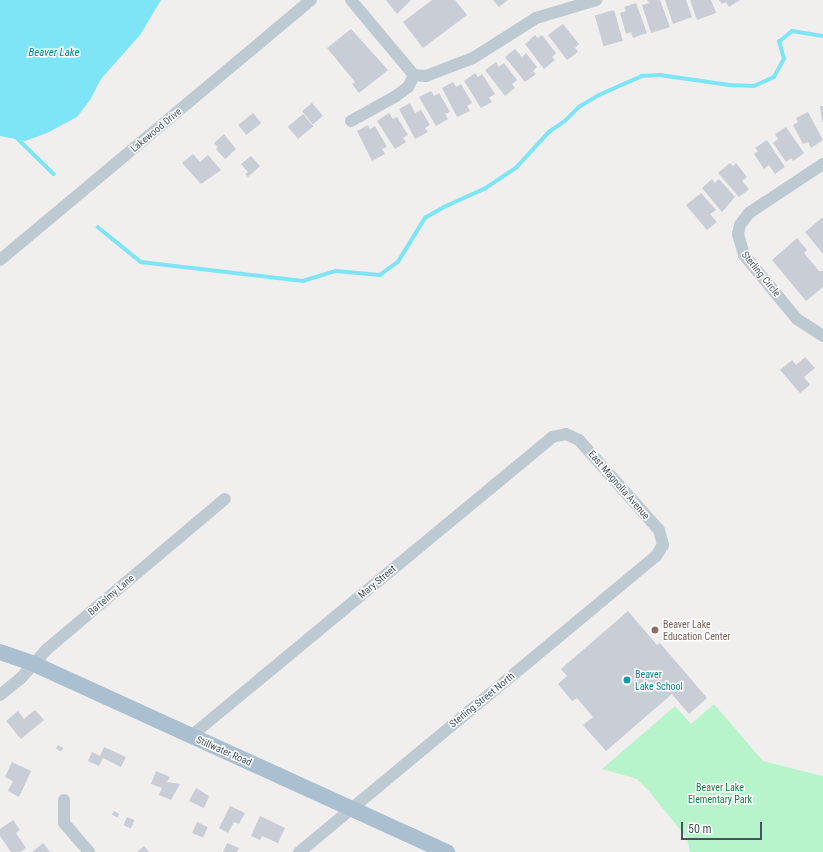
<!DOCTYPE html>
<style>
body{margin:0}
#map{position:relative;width:823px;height:852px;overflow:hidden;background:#f1eeee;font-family:"Roboto Condensed",sans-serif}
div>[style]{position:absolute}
.green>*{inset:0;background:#b7f4cb}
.water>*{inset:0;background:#7ee5f7}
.stream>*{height:3.5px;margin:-1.75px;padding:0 1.75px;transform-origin:1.75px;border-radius:1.75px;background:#7ee5f7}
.building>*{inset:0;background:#c9cdd5;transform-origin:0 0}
.minor>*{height:12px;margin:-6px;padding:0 6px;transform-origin:6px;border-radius:6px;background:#bdcad2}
.major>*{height:16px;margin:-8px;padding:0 8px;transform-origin:8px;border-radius:8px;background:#aac0d1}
.dots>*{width:11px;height:11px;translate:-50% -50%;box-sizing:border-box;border:2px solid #fff;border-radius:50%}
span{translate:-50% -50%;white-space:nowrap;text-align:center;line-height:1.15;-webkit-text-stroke:3px #fff;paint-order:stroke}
.street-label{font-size:10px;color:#44535e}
.education-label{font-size:10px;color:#785e54}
.left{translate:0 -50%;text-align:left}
.culture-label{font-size:10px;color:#0d838f}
.park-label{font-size:10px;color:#0b8340}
.water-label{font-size:11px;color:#037f94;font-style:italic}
.scale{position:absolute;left:681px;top:822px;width:81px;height:18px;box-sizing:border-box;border:2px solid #44535e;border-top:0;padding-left:5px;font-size:12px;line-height:14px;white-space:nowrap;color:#44535e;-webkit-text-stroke:3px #fff;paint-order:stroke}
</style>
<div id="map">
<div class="green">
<i style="clip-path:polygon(714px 704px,763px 761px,823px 776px,823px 852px,690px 852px,687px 838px,648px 790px,637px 779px,602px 769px,675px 706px,691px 724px)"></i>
</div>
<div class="water">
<i style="clip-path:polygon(0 0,161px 0,140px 35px,101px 79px,90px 100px,77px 117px,47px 133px,25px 141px,0 136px)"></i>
</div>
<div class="stream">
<i style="left:15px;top:136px;width:54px;rotate:44.3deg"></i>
<i style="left:98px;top:227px;width:55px;rotate:39.1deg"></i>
<i style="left:141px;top:262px;width:163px;rotate:6.7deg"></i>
<i style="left:303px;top:281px;width:34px;rotate:-17deg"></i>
<i style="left:336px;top:271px;width:44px;rotate:5.2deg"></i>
<i style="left:380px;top:275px;width:22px;rotate:-36deg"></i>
<i style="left:398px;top:262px;width:52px;rotate:-58.5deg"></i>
<i style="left:425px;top:218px;width:22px;rotate:-30deg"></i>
<i style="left:444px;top:207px;width:46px;rotate:-24.3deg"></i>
<i style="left:486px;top:188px;width:36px;rotate:-34deg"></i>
<i style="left:516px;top:168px;width:49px;rotate:-47.5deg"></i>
<i style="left:549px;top:132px;width:19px;rotate:-35deg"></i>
<i style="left:565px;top:121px;width:20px;rotate:-45deg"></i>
<i style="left:579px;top:107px;width:23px;rotate:-31deg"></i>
<i style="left:599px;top:95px;width:47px;rotate:-23.8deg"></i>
<i style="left:642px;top:76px;width:18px;rotate:-3deg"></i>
<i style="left:660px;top:75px;width:70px;rotate:8.2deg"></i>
<i style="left:729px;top:85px;width:25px;rotate:2deg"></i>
<i style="left:754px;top:86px;width:22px;rotate:-24deg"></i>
<i style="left:774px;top:77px;width:21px;rotate:-61deg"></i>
<i style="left:784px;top:59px;width:18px;rotate:-106deg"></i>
<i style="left:779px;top:42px;width:17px;rotate:-40deg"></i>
<i style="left:792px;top:31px;width:31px;rotate:9deg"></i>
</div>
<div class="building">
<i style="clip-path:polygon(386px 0,411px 0,397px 14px)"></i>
<i style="clip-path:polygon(432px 0,455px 0,467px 15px,423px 48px,403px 22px)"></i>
<i style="clip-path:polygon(493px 0,508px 0,499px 7px)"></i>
<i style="clip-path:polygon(647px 0,660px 0,670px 27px,651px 33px,642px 5px,649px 3px)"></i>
<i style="clip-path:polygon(665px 0,686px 0,692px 17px,673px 24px)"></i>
<i style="clip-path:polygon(690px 0,711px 0,716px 13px,697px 20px)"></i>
<i style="clip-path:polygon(719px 0,740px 0,729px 7px,726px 2px,722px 4px)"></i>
<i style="clip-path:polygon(636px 3px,647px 33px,633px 38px,631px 32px,626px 34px,620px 13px,626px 11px,624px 7px)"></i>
<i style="left:614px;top:10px;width:32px;height:20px;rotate:74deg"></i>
<i style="clip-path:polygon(563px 24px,579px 44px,575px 48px,578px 52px,567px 60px,548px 35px)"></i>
<i style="clip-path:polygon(351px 29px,388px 70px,359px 93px,352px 84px,355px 82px,327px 48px)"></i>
<i style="clip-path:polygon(535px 35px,538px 38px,542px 35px,556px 53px,552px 57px,555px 60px,544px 69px,525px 44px)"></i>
<i style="clip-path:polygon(515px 49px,522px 57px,526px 53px,537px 67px,533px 71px,536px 74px,525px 82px,505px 57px)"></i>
<i style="clip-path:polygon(496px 62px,499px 67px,504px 63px,517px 80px,512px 84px,515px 88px,505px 96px,485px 70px)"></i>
<i style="clip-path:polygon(475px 73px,478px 77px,482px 74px,495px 94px,489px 98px,492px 102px,481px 108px,464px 81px)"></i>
<i style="clip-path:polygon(453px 82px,456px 87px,461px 84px,472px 103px,467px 106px,470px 111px,457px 117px,442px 88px)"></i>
<i style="clip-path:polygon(431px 91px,434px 96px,439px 93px,450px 112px,445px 114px,448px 119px,436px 126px,419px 97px)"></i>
<i style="left:312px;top:103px;width:17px;height:13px;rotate:50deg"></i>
<i style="clip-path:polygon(410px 103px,415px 113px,421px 110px,430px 125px,425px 128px,428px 132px,415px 139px,399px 109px)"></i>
<i style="clip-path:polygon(820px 106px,823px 106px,823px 122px,822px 122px)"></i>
<i style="clip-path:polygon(808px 112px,823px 140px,811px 148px,808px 142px,803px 144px,793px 125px,798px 122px,796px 118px)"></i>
<i style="left:253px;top:113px;width:13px;height:19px;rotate:51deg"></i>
<i style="clip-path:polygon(389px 113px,393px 119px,397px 117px,408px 135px,403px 138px,406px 142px,395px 149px,377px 121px)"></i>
<i style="left:303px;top:114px;width:16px;height:20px;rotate:50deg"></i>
<i style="clip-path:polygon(368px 125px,370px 129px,375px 126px,387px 147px,382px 149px,385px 154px,372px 161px,357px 131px)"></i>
<i style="clip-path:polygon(786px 127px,804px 153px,793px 161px,791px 158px,786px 162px,773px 143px,778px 139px,775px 134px)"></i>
<i style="clip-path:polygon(224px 134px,236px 149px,225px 159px,216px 149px,218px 147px,214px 143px)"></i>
<i style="clip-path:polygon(767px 140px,785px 167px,775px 174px,769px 165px,764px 169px,754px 154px,758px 151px,755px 148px)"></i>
<i style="clip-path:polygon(193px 154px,200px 162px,208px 155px,221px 170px,201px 184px,182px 163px)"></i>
<i style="clip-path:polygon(251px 156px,260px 166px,248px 177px,245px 174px,248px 172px,241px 164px)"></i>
<i style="clip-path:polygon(730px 163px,733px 166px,736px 163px,747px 177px,742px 181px,749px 189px,739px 197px,718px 173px)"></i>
<i style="clip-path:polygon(712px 179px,715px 183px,719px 179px,735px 197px,722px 212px,702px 188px)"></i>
<i style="clip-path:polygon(701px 193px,716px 210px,710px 214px,717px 222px,707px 230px,686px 205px)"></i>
<i style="clip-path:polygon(823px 217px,823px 254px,805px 232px)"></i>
<i style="clip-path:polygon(797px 238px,807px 250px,804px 253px,819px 271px,823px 271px,823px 287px,806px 301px,772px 260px)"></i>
<i style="clip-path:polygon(805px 357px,815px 368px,804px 377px,810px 385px,800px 393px,780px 370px,792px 360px,796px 365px)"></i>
<i style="clip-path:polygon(628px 611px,657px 645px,660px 643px,707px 698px,689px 714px,672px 694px,606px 751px,583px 725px,593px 717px,577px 698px,572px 701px,558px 684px,567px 676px,561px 669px)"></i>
<i style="clip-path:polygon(35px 710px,44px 720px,21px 739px,6px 721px,18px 711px,24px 719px)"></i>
<i style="left:58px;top:745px;width:6px;height:4px;rotate:31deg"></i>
<i style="clip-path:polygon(104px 747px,126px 757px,121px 767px,103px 758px,99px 766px,88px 761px,92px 752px,100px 756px)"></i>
<i style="clip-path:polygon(12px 762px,31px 771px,19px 797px,8px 791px,13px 781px,5px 777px)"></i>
<i style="clip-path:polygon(156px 771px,170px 777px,167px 782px,180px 784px,171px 800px,159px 795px,162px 788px,151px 784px)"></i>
<i style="clip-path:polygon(196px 788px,209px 796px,204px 808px,189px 801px)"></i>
<i style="clip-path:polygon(230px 806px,245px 813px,239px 824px,234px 822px,228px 833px,219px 828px)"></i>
<i style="left:114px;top:811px;width:6px;height:4px;rotate:31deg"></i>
<i style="clip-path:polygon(260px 816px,285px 828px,278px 843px,262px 836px,260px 840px,251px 836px)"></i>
<i style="left:127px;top:817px;width:8px;height:9px;rotate:23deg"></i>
<i style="clip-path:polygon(13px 820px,20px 830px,16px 833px,26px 848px,20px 852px,11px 852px,0 836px,0 829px)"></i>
<i style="left:197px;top:822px;width:12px;height:12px;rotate:24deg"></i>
<i style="clip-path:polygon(43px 843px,50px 852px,32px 852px)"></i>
<i style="clip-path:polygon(227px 843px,239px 848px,237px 852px,223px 852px)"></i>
<i style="clip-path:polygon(144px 846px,149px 852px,137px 852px)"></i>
</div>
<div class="minor">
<i style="left:351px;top:0;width:98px;rotate:50deg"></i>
<i style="left:414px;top:75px;width:12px;rotate:5deg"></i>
<i style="left:426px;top:76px;width:50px;rotate:-21deg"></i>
<i style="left:473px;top:58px;width:75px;rotate:-32.4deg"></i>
<i style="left:536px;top:18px;width:63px;rotate:-16.7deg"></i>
<i style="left:351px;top:121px;width:51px;rotate:-29.1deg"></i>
<i style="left:396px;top:96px;width:15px;rotate:-37deg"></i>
<i style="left:408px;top:87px;width:13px;rotate:-63deg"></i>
<i style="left:823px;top:164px;width:89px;rotate:146.5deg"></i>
<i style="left:749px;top:213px;width:15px;rotate:127deg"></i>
<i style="left:740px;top:225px;width:9px;rotate:103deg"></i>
<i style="left:738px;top:234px;width:22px;rotate:74deg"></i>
<i style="left:744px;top:255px;width:83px;rotate:50.4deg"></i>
<i style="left:797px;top:319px;width:31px;rotate:33deg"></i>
<i style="left:0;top:260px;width:405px;rotate:-39.9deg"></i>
<i style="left:0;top:695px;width:27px;rotate:-39deg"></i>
<i style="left:21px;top:678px;width:38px;rotate:-48deg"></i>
<i style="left:46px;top:650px;width:234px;rotate:-40.2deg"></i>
<i style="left:191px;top:736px;width:469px;rotate:-39.6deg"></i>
<i style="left:552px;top:437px;width:14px;rotate:-12deg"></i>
<i style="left:566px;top:434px;width:14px;rotate:25deg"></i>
<i style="left:579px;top:440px;width:120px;rotate:48.4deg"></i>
<i style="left:659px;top:530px;width:16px;rotate:75deg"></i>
<i style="left:663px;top:545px;width:13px;rotate:122deg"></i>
<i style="left:656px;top:556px;width:464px;rotate:140.3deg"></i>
<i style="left:64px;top:800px;width:23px;rotate:90deg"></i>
<i style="left:64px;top:823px;width:38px;rotate:49deg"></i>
</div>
<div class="major">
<i style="left:0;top:652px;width:36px;rotate:19deg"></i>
<i style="left:34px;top:664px;width:454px;rotate:24.5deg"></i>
</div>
<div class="dots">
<i style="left:655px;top:630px;background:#8d6e63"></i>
<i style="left:627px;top:680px;background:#0f9aa8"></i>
</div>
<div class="street-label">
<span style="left:156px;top:130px;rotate:-40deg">Lakewood Drive</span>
<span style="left:761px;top:274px;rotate:51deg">Sterling Circle</span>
<span style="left:619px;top:485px;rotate:49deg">East Magnolia Avenue</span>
<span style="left:377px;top:582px;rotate:-40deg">Mary Street</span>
<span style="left:111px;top:595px;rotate:-40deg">Bartelmy Lane</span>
<span style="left:482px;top:700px;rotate:-39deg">Sterling Street North</span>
<span style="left:224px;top:751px;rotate:24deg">Stillwater Road</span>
</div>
<div class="education-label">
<span class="left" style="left:663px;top:630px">Beaver Lake<br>Education Center</span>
</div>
<div class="culture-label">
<span class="left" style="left:635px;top:680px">Beaver<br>Lake School</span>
</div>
<div class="park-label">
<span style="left:720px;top:793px">Beaver Lake<br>Elementary Park</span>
</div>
<div class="water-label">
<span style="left:54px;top:53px">Beaver Lake</span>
</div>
<div class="scale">50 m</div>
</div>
